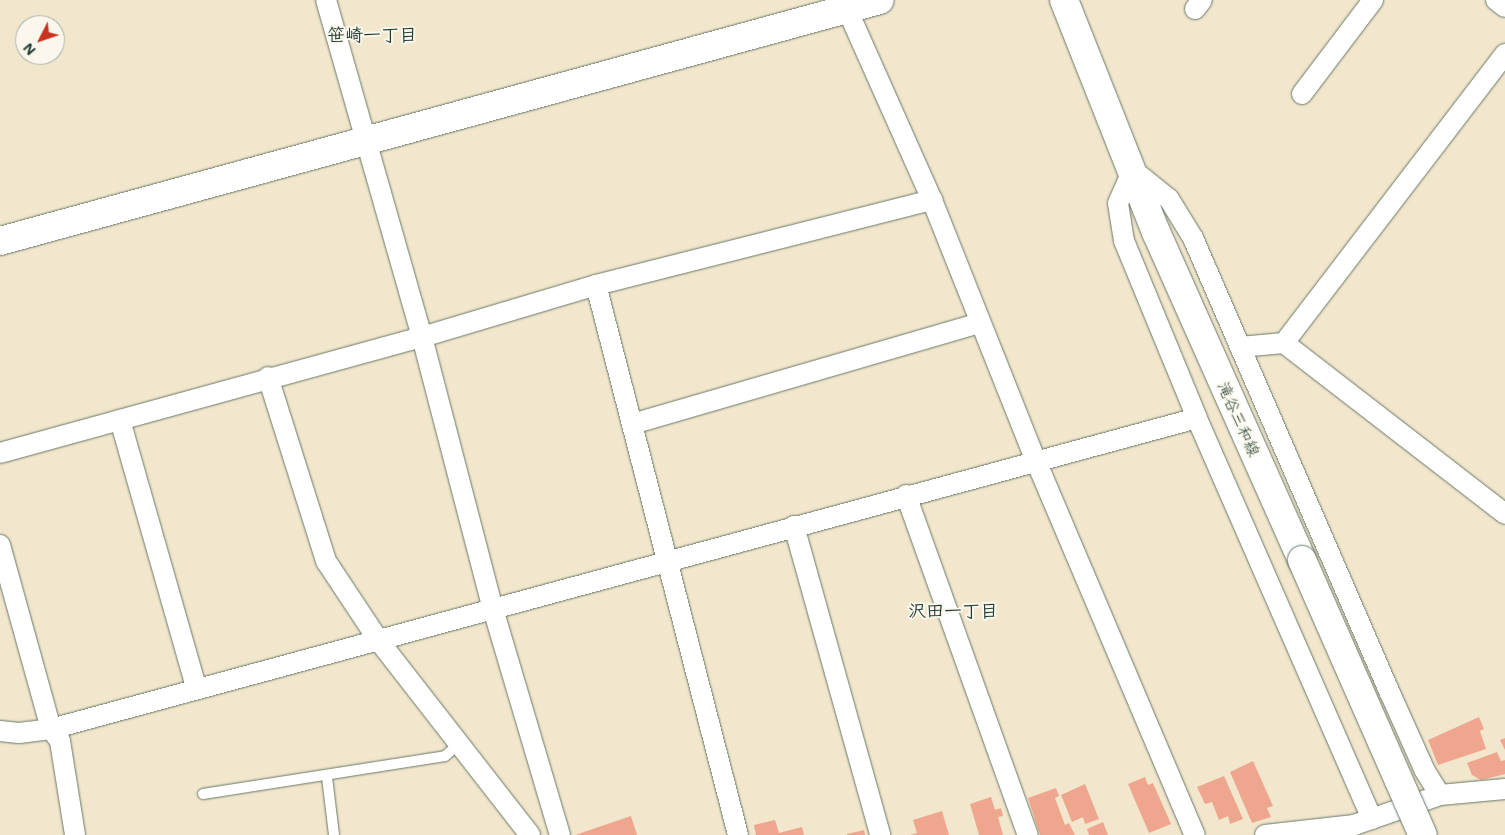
<!DOCTYPE html>
<meta charset="utf-8">
<style>
body{margin:0}
#map{position:relative;width:1505px;height:835px;overflow:hidden;background:#f2e7cc;font-family:Mali,"Klee One",sans-serif}
div>[style]{position:absolute}
.building>*{inset:0;background:#eea78e}
.roads{filter:drop-shadow(0 0 1px #697869) drop-shadow(0 0 1px #697869)}
.lane>*{height:10px;margin:-5px;padding:0 5px;transform-origin:5px;border-radius:5px;background:#fff}
.street>*{height:20px;margin:-10px;padding:0 10px;transform-origin:10px;border-radius:10px;background:#fff}
.secondary>*{height:28px;margin:-14px;padding:0 14px;transform-origin:14px;border-radius:14px;background:#fff}
.bridges{filter:drop-shadow(0 0 1px #697869) drop-shadow(0 0 1px #697869)}
.secondary-bridge>*{height:28px;margin:-14px;padding:0 14px;transform-origin:14px;border-radius:14px;background:#fff}
span{translate:-50% -50%;white-space:nowrap;text-align:center;line-height:1.15;-webkit-text-stroke:4px #fbf7ec;paint-order:stroke}
.street-label{font-size:16px;color:#1f3d34}
.neighbourhood-label{font-size:18px;color:#1f3d34;font-weight:700}
.north{position:absolute;left:15px;top:15px;width:50px;height:50px;box-sizing:border-box;background:#fbf7ec;border:1px solid #a3ada2;border-radius:50%;rotate:229deg;font-size:14px;font-weight:700;line-height:20px;text-align:center;color:#1f3d34}
.north::after{content:'';display:block;margin:auto;width:18px;height:22px;background:#c8321e;clip-path:polygon(50% 0,100% 100%,50% 72%,0 100%)}
</style>
<div id="map">
<div class="building">
<i style="clip-path:polygon(1479px 717px,1484px 729px,1480px 731px,1486px 749px,1438px 765px,1428px 740px)"></i>
<i style="clip-path:polygon(1505px 738px,1505px 750px,1500px 740px)"></i>
<i style="clip-path:polygon(1497px 752px,1501px 761px,1505px 760px,1505px 774px,1481px 780px,1472px 775px,1467px 763px)"></i>
<i style="clip-path:polygon(1253px 761px,1273px 806px,1267px 808px,1271px 817px,1252px 823px,1230px 772px)"></i>
<i style="clip-path:polygon(1224px 776px,1243px 819px,1230px 824px,1228px 816px,1219px 820px,1212px 802px,1205px 804px,1197px 787px)"></i>
<i style="clip-path:polygon(1145px 777px,1148px 785px,1153px 783px,1171px 824px,1149px 833px,1128px 784px)"></i>
<i style="clip-path:polygon(1085px 784px,1099px 819px,1085px 824px,1083px 817px,1072px 822px,1061px 795px)"></i>
<i style="clip-path:polygon(1056px 788px,1059px 796px,1055px 798px,1065px 825px,1069px 823px,1075px 835px,1040px 835px,1028px 798px)"></i>
<i style="clip-path:polygon(991px 797px,995px 810px,1001px 808px,1003px 816px,998px 817px,1003px 835px,979px 835px,970px 804px)"></i>
<i style="clip-path:polygon(942px 811px,949px 835px,910px 835px,917px 833px,913px 820px)"></i>
<i style="clip-path:polygon(631px 816px,637px 835px,575px 835px)"></i>
<i style="clip-path:polygon(775px 820px,779px 833px,802px 827px,804px 835px,756px 835px,754px 825px)"></i>
<i style="clip-path:polygon(1103px 822px,1108px 835px,1089px 835px,1087px 829px)"></i>
<i style="clip-path:polygon(864px 830px,865px 835px,847px 835px,847px 834px)"></i>
</div>
<div class="roads">
<div class="lane">
<i style="left:327px;top:777px;width:58px;rotate:83.1deg"></i>
<i style="left:203px;top:794px;width:245px;rotate:-8.9deg"></i>
<i style="left:445px;top:756px;width:18px;rotate:-41deg"></i>
</div>
<div class="street">
<i style="left:326px;top:0;width:350px;rotate:74.1deg"></i>
<i style="left:422px;top:337px;width:281px;rotate:75.4deg"></i>
<i style="left:493px;top:609px;width:236px;rotate:73.5deg"></i>
<i style="left:843px;top:0;width:219px;rotate:66deg"></i>
<i style="left:932px;top:200px;width:281px;rotate:68.3deg"></i>
<i style="left:1036px;top:461px;width:406px;rotate:67deg"></i>
<i style="left:1496px;top:0;width:11px;rotate:38deg"></i>
<i style="left:1195px;top:9px;width:11px;rotate:-52deg"></i>
<i style="left:1302px;top:94px;width:118px;rotate:-52.9deg"></i>
<i style="left:596px;top:285px;width:568px;rotate:75.52deg"></i>
<i style="left:1284px;top:343px;width:364px;rotate:-52.6deg"></i>
<i style="left:1240px;top:347px;width:44px;rotate:-5.2deg"></i>
<i style="left:1284px;top:343px;width:279px;rotate:37.7deg"></i>
<i style="left:268px;top:377px;width:193px;rotate:72.5deg"></i>
<i style="left:326px;top:561px;width:96px;rotate:56.5deg"></i>
<i style="left:379px;top:641px;width:246px;rotate:52.1deg"></i>
<i style="left:120px;top:420px;width:278px;rotate:74.1deg"></i>
<i style="left:632px;top:424px;width:361px;rotate:-16.2deg"></i>
<i style="left:0;top:453px;width:438px;rotate:-15.4deg"></i>
<i style="left:422px;top:337px;width:182px;rotate:-16.6deg"></i>
<i style="left:596px;top:285px;width:347px;rotate:-14.2deg"></i>
<i style="left:906px;top:495px;width:361px;rotate:70.3deg"></i>
<i style="left:794px;top:526px;width:321px;rotate:74.4deg"></i>
<i style="left:0;top:545px;width:191px;rotate:74.5deg"></i>
<i style="left:51px;top:729px;width:15px;rotate:53deg"></i>
<i style="left:60px;top:741px;width:95px;rotate:80.9deg"></i>
<i style="left:0;top:731px;width:19px;rotate:6deg"></i>
<i style="left:19px;top:733px;width:32px;rotate:-7deg"></i>
<i style="left:51px;top:729px;width:1187px;rotate:-15.18deg"></i>
<i style="left:1372px;top:819px;width:438px;rotate:-113.6deg"></i>
<i style="left:1197px;top:418px;width:191px;rotate:-112.4deg"></i>
<i style="left:1124px;top:241px;width:38px;rotate:-99deg"></i>
<i style="left:1118px;top:203px;width:36px;rotate:-66deg"></i>
<i style="left:1133px;top:170px;width:46px;rotate:38.9deg"></i>
<i style="left:1169px;top:199px;width:46px;rotate:58.4deg"></i>
<i style="left:1193px;top:238px;width:496px;rotate:66.6deg"></i>
<i style="left:1390px;top:693px;width:85px;rotate:65.8deg"></i>
<i style="left:1425px;top:771px;width:28px;rotate:58deg"></i>
<i style="left:1265px;top:835px;width:90px;rotate:-6.4deg"></i>
<i style="left:1354px;top:825px;width:91px;rotate:-19.2deg"></i>
<i style="left:1440px;top:795px;width:65px;rotate:-5.3deg"></i>
</div>
<div class="secondary">
<i style="left:1064px;top:0;width:250px;rotate:68.4deg"></i>
<i style="left:1156px;top:232px;width:359px;rotate:66deg"></i>
<i style="left:0;top:241px;width:912px;rotate:-15.32deg"></i>
</div>
</div>
<div class="bridges">
<div class="secondary-bridge">
<i style="left:1302px;top:560px;width:300px;rotate:66.3deg"></i>
</div>
</div>
<div class="street-label">
<span style="left:1239px;top:419px;rotate:66deg">滝谷三和線</span>
</div>
<div class="neighbourhood-label">
<span style="left:372px;top:34px">笹崎一丁目</span>
<span style="left:953px;top:610px">沢田一丁目</span>
</div>
<div class="north">N</div>
</div>
